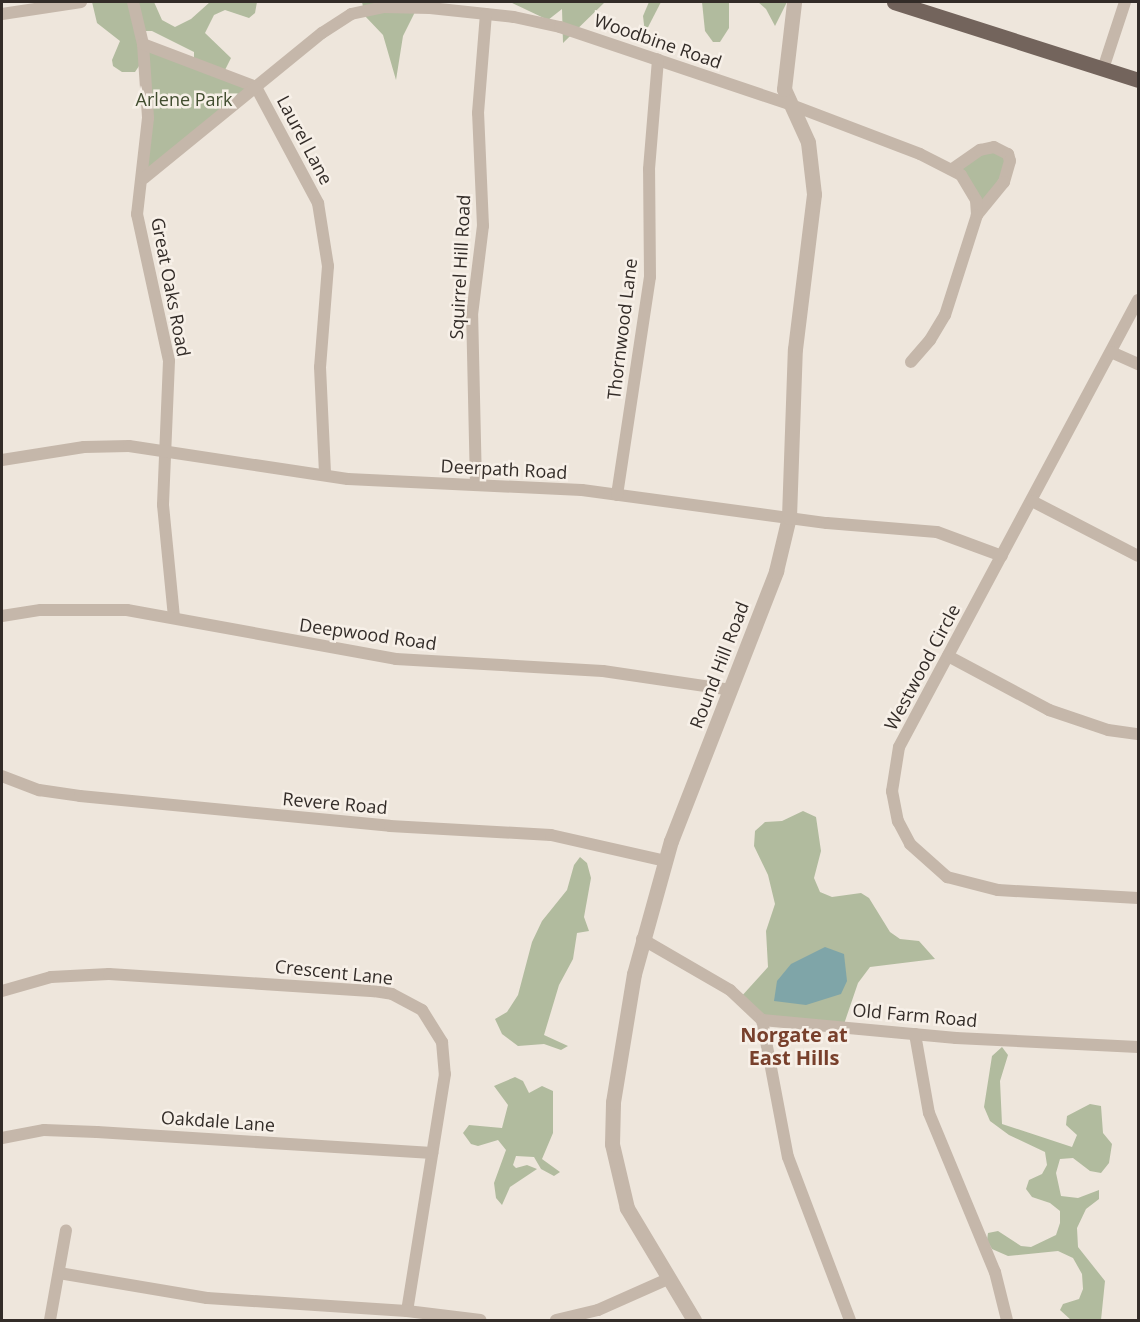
<!DOCTYPE html>
<style>
body{margin:0}
#map{position:relative;width:1140px;height:1322px;overflow:hidden;background:#eee6dc;font-family:"Open Sans",sans-serif}
div>[style]{position:absolute}
.green>*{inset:0;background:#b1bb9e}
.water>*{inset:0;background:#7fa5a8}
.minor>*{height:12px;margin:-6px;padding:0 6px;transform-origin:6px;border-radius:6px;background:#c5b7aa}
.tertiary>*{height:15px;margin:-7.5px;padding:0 7.5px;transform-origin:7.5px;border-radius:7.5px;background:#c5b7aa}
.primary>*{height:15px;margin:-7.5px;padding:0 7.5px;transform-origin:7.5px;border-radius:7.5px;background:#73645c}
span{translate:-50% -50%;white-space:nowrap;text-align:center;line-height:1.15;-webkit-text-stroke:5px #f7f0e8;paint-order:stroke}
.street-label{font-size:18px;color:#332c28}
.park-label{font-size:18px;color:#424e30}
.neighbourhood-label{font-size:20px;color:#78402c;font-weight:700}
.frame{position:absolute;inset:0;border:3px solid #332c28;pointer-events:none}
</style>
<div id="map">
<div class="green">
<i style="clip-path:polygon(92px 2px,154px 2px,162px 20px,175px 27px,191px 19px,210px 2px,257px 2px,255px 13px,249px 18px,225px 10px,214px 15px,205px 33px,231px 58px,223px 74px,256px 87px,144px 178px,143px 44px,194px 58px,194px 52px,152px 31px,144px 31px,139px 66px,135px 72px,122px 72px,113px 66px,112px 60px,120px 41px,97px 23px)"></i>
<i style="clip-path:polygon(362px 2px,415px 2px,417px 8px,403px 36px,396px 80px,383px 35px,365px 16px)"></i>
<i style="clip-path:polygon(510px 2px,605px 2px,563px 43px,562px 9px,548px 20px)"></i>
<i style="clip-path:polygon(649px 2px,661px 2px,645px 33px,643px 16px)"></i>
<i style="clip-path:polygon(702px 2px,729px 2px,729px 28px,720px 42px,713px 42px,705px 31px)"></i>
<i style="clip-path:polygon(758px 2px,787px 2px,775px 26px,766px 9px)"></i>
<i style="clip-path:polygon(994px 147px,1010px 161px,977px 215px,961px 175px,963px 163px)"></i>
<i style="clip-path:polygon(803px 811px,816px 817px,821px 851px,814px 878px,820px 892px,832px 897px,861px 893px,869px 898px,890px 932px,900px 939px,919px 941px,935px 959px,870px 967px,858px 983px,843px 1027px,762px 1020px,740px 998px,768px 967px,766px 931px,775px 904px,768px 875px,754px 846px,755px 831px,765px 822px,782px 821px)"></i>
<i style="clip-path:polygon(580px 857px,587px 863px,591px 878px,584px 917px,589px 931px,577px 933px,573px 959px,559px 985px,544px 1035px,568px 1046px,561px 1050px,544px 1044px,518px 1046px,502px 1034px,495px 1019px,507px 1012px,518px 995px,532px 942px,542px 921px,567px 890px,574px 865px)"></i>
<i style="clip-path:polygon(1002px 1047px,1008px 1055px,1000px 1081px,1002px 1124px,1072px 1147px,1077px 1135px,1066px 1125px,1067px 1116px,1090px 1104px,1101px 1106px,1103px 1133px,1112px 1144px,1109px 1163px,1101px 1173px,1090px 1171px,1073px 1158px,1060px 1159px,1056px 1173px,1061px 1196px,1078px 1198px,1099px 1190px,1099px 1199px,1086px 1209px,1077px 1228px,1078px 1247px,1105px 1281px,1101px 1320px,1071px 1320px,1060px 1310px,1063px 1304px,1079px 1299px,1083px 1289px,1082px 1274px,1073px 1258px,1058px 1251px,1008px 1256px,992px 1249px,987px 1240px,988px 1233px,998px 1231px,1021px 1246px,1031px 1247px,1056px 1235px,1060px 1223px,1060px 1211px,1050px 1203px,1032px 1197px,1026px 1189px,1029px 1180px,1042px 1174px,1047px 1165px,1045px 1152px,1009px 1135px,990px 1121px,984px 1107px,992px 1056px)"></i>
<i style="clip-path:polygon(515px 1077px,523px 1081px,529px 1093px,542px 1086px,553px 1091px,553px 1133px,542px 1159px,560px 1172px,554px 1176px,541px 1169px,534px 1157px,516px 1156px,513px 1165px,516px 1168px,527px 1165px,537px 1169px,510px 1187px,502px 1205px,496px 1198px,494px 1183px,506px 1150px,498px 1140px,478px 1146px,471px 1144px,463px 1133px,469px 1125px,502px 1128px,508px 1105px,494px 1086px)"></i>
</div>
<div class="water">
<i style="clip-path:polygon(825px 947px,844px 954px,847px 981px,841px 994px,806px 1005px,774px 1001px,777px 981px,791px 964px)"></i>
</div>
<div class="minor">
<i style="left:133px;top:2px;width:43px;rotate:76.6deg"></i>
<i style="left:143px;top:44px;width:74px;rotate:86.1deg"></i>
<i style="left:148px;top:118px;width:97px;rotate:96.5deg"></i>
<i style="left:137px;top:214px;width:150px;rotate:77.7deg"></i>
<i style="left:169px;top:361px;width:144px;rotate:92.4deg"></i>
<i style="left:163px;top:505px;width:113px;rotate:84.4deg"></i>
<i style="left:2px;top:14px;width:80px;rotate:-8.6deg"></i>
<i style="left:143px;top:44px;width:121px;rotate:20.8deg"></i>
<i style="left:256px;top:87px;width:132px;rotate:61.9deg"></i>
<i style="left:318px;top:203px;width:64px;rotate:81deg"></i>
<i style="left:328px;top:266px;width:101px;rotate:94.5deg"></i>
<i style="left:320px;top:367px;width:108px;rotate:87.3deg"></i>
<i style="left:1103px;top:69px;width:71px;rotate:-71.8deg"></i>
<i style="left:954px;top:168px;width:32px;rotate:-35deg"></i>
<i style="left:980px;top:150px;width:14px;rotate:-12deg"></i>
<i style="left:994px;top:147px;width:16px;rotate:27deg"></i>
<i style="left:1008px;top:154px;width:7px;rotate:74deg"></i>
<i style="left:1010px;top:161px;width:22px;rotate:106deg"></i>
<i style="left:1004px;top:182px;width:43px;rotate:129.3deg"></i>
<i style="left:144px;top:178px;width:230px;rotate:-39.2deg"></i>
<i style="left:322px;top:33px;width:35px;rotate:-33deg"></i>
<i style="left:351px;top:14px;width:33px;rotate:-12deg"></i>
<i style="left:383px;top:7px;width:47px;rotate:1.2deg"></i>
<i style="left:430px;top:8px;width:84px;rotate:6.1deg"></i>
<i style="left:514px;top:17px;width:47px;rotate:12.3deg"></i>
<i style="left:560px;top:27px;width:242px;rotate:18.6deg"></i>
<i style="left:789px;top:104px;width:140px;rotate:20.9deg"></i>
<i style="left:920px;top:154px;width:46px;rotate:27.1deg"></i>
<i style="left:961px;top:175px;width:29px;rotate:59deg"></i>
<i style="left:976px;top:200px;width:15px;rotate:86deg"></i>
<i style="left:977px;top:215px;width:105px;rotate:107.7deg"></i>
<i style="left:945px;top:315px;width:29px;rotate:121deg"></i>
<i style="left:930px;top:340px;width:29px;rotate:131deg"></i>
<i style="left:1138px;top:300px;width:507px;rotate:118.13deg"></i>
<i style="left:899px;top:747px;width:45px;rotate:99deg"></i>
<i style="left:892px;top:791px;width:31px;rotate:79deg"></i>
<i style="left:898px;top:821px;width:26px;rotate:62deg"></i>
<i style="left:910px;top:844px;width:50px;rotate:41.7deg"></i>
<i style="left:947px;top:877px;width:53px;rotate:14.3deg"></i>
<i style="left:998px;top:890px;width:140px;rotate:3.3deg"></i>
<i style="left:1111px;top:352px;width:30px;rotate:24deg"></i>
<i style="left:2px;top:460px;width:83px;rotate:-9deg"></i>
<i style="left:84px;top:447px;width:45px;rotate:-1.3deg"></i>
<i style="left:129px;top:446px;width:221px;rotate:8.6deg"></i>
<i style="left:348px;top:479px;width:234px;rotate:2.7deg"></i>
<i style="left:582px;top:490px;width:247px;rotate:7.7deg"></i>
<i style="left:827px;top:523px;width:110px;rotate:4.7deg"></i>
<i style="left:937px;top:532px;width:69px;rotate:20.3deg"></i>
<i style="left:476px;top:485px;width:170px;rotate:-91.3deg"></i>
<i style="left:472px;top:315px;width:90px;rotate:-83deg"></i>
<i style="left:483px;top:226px;width:113px;rotate:-92.5deg"></i>
<i style="left:478px;top:113px;width:99px;rotate:-85.4deg"></i>
<i style="left:617px;top:495px;width:220px;rotate:-81.4deg"></i>
<i style="left:650px;top:277px;width:108px;rotate:-90.5deg"></i>
<i style="left:649px;top:169px;width:110px;rotate:-85.3deg"></i>
<i style="left:1032px;top:501px;width:119px;rotate:27.4deg"></i>
<i style="left:2px;top:616px;width:39px;rotate:-9deg"></i>
<i style="left:41px;top:610px;width:86px"></i>
<i style="left:127px;top:610px;width:273px;rotate:10.3deg"></i>
<i style="left:396px;top:659px;width:207px;rotate:3.3deg"></i>
<i style="left:603px;top:671px;width:129px;rotate:8.4deg"></i>
<i style="left:948px;top:656px;width:115px;rotate:28.1deg"></i>
<i style="left:1049px;top:710px;width:62px;rotate:18.7deg"></i>
<i style="left:1108px;top:730px;width:30px;rotate:8deg"></i>
<i style="left:2px;top:776px;width:40px;rotate:21deg"></i>
<i style="left:39px;top:790px;width:41px;rotate:8.3deg"></i>
<i style="left:80px;top:796px;width:311px;rotate:5.5deg"></i>
<i style="left:390px;top:826px;width:161px;rotate:3.2deg"></i>
<i style="left:551px;top:835px;width:117px;rotate:12.8deg"></i>
<i style="left:642px;top:939px;width:102px;rotate:30.1deg"></i>
<i style="left:730px;top:990px;width:44px;rotate:43.2deg"></i>
<i style="left:762px;top:1020px;width:195px;rotate:5.3deg"></i>
<i style="left:956px;top:1038px;width:182px;rotate:2.8deg"></i>
<i style="left:2px;top:991px;width:51px;rotate:-15.9deg"></i>
<i style="left:51px;top:977px;width:58px;rotate:-3deg"></i>
<i style="left:109px;top:974px;width:266px;rotate:3.7deg"></i>
<i style="left:374px;top:991px;width:18px;rotate:9deg"></i>
<i style="left:392px;top:994px;width:34px;rotate:28deg"></i>
<i style="left:422px;top:1010px;width:38px;rotate:58deg"></i>
<i style="left:442px;top:1042px;width:32px;rotate:85deg"></i>
<i style="left:445px;top:1074px;width:240px;rotate:99.1deg"></i>
<i style="left:762px;top:1020px;width:139px;rotate:79.3deg"></i>
<i style="left:788px;top:1157px;width:174px;rotate:69.2deg"></i>
<i style="left:915px;top:1034px;width:80px;rotate:80deg"></i>
<i style="left:929px;top:1113px;width:172px;rotate:67.5deg"></i>
<i style="left:995px;top:1272px;width:49px;rotate:76deg"></i>
<i style="left:2px;top:1138px;width:43px;rotate:-10.8deg"></i>
<i style="left:44px;top:1130px;width:53px;rotate:2.2deg"></i>
<i style="left:97px;top:1132px;width:336px;rotate:3.6deg"></i>
<i style="left:59px;top:1273px;width:150px;rotate:9.6deg"></i>
<i style="left:207px;top:1298px;width:200px;rotate:3.7deg"></i>
<i style="left:407px;top:1311px;width:74px;rotate:7deg"></i>
<i style="left:50px;top:1320px;width:91px;rotate:-79.9deg"></i>
<i style="left:556px;top:1320px;width:43px;rotate:-13.4deg"></i>
<i style="left:598px;top:1310px;width:77px;rotate:-23.9deg"></i>
</div>
<div class="tertiary">
<i style="left:694px;top:1320px;width:131px;rotate:-120.9deg"></i>
<i style="left:627px;top:1208px;width:66px;rotate:-103.2deg"></i>
<i style="left:612px;top:1144px;width:42px;rotate:-88.6deg"></i>
<i style="left:613px;top:1102px;width:130px;rotate:-80.7deg"></i>
<i style="left:634px;top:974px;width:138px;rotate:-74.5deg"></i>
<i style="left:671px;top:841px;width:290px;rotate:-68.7deg"></i>
<i style="left:776px;top:571px;width:56px;rotate:-76.5deg"></i>
<i style="left:789px;top:517px;width:168px;rotate:-88deg"></i>
<i style="left:795px;top:349px;width:156px;rotate:-83deg"></i>
<i style="left:814px;top:194px;width:52px;rotate:-96.6deg"></i>
<i style="left:808px;top:142px;width:58px;rotate:-114.4deg"></i>
<i style="left:784px;top:89px;width:88px;rotate:-83.4deg"></i>
</div>
<div class="primary">
<i style="left:894px;top:2px;width:256px;rotate:17.7deg"></i>
</div>
<div class="street-label">
<span style="left:658px;top:41px;rotate:19deg">Woodbine Road</span>
<span style="left:305px;top:140px;rotate:62deg">Laurel Lane</span>
<span style="left:460px;top:267px;rotate:-87deg">Squirrel Hill Road</span>
<span style="left:171px;top:287px;rotate:79deg">Great Oaks Road</span>
<span style="left:622px;top:329px;rotate:-83deg">Thornwood Lane</span>
<span style="left:504px;top:469px;rotate:3deg">Deerpath Road</span>
<span style="left:368px;top:634px;rotate:8deg">Deepwood Road</span>
<span style="left:719px;top:665px;rotate:-69deg">Round Hill Road</span>
<span style="left:922px;top:667px;rotate:-62deg">Westwood Circle</span>
<span style="left:335px;top:803px;rotate:5deg">Revere Road</span>
<span style="left:334px;top:972px;rotate:6deg">Crescent Lane</span>
<span style="left:915px;top:1015px;rotate:5deg">Old Farm Road</span>
<span style="left:218px;top:1121px;rotate:4deg">Oakdale Lane</span>
</div>
<div class="park-label">
<span style="left:184px;top:99px">Arlene Park</span>
</div>
<div class="neighbourhood-label">
<span style="left:794px;top:1046px">Norgate at<br>East Hills</span>
</div>
<div class="frame"></div>
</div>
